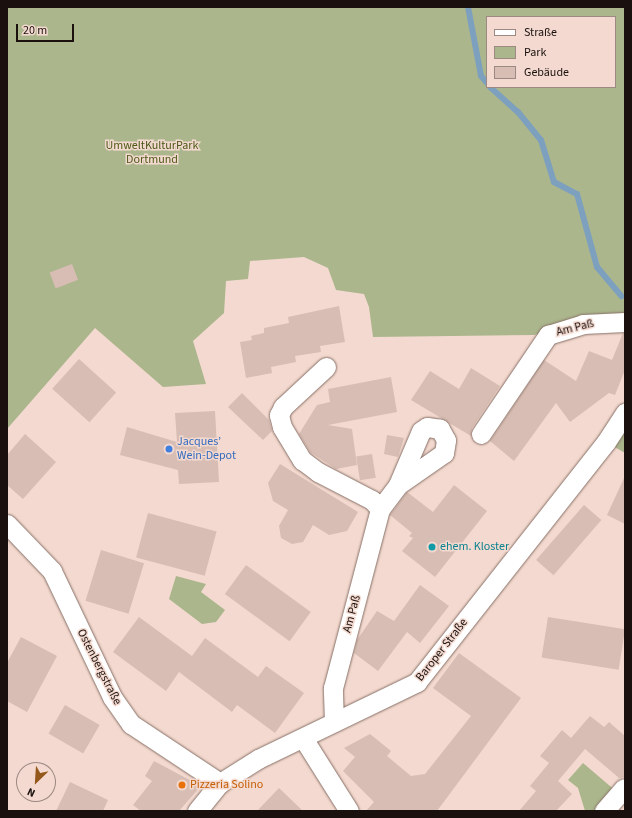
<!DOCTYPE html>
<meta charset="utf-8">
<style>
body{margin:0}
#map{position:relative;width:632px;height:818px;overflow:hidden;background:#f3d9cf;font-family:"Source Sans 3",sans-serif}
div>[style]{position:absolute}
.green>*{inset:0;background:#abb68c}
.stream>*{height:6px;margin:-3px;padding:0 3px;transform-origin:3px;border-radius:3px;background:#7ea0bf}
.building>*{inset:0;background:#d7bdb3;transform-origin:0 0}
.roads{filter:drop-shadow(0 0 1px #877067) drop-shadow(0 0 1px #877067)}
.minor>*{height:19px;margin:-9.5px;padding:0 9.5px;transform-origin:9.5px;border-radius:9.5px;background:#fff}
.dots>*{width:11px;height:11px;translate:-50% -50%;box-sizing:border-box;border:2px solid #f3d9cf;border-radius:50%}
span{translate:-50% -50%;white-space:nowrap;text-align:center;line-height:1.15;-webkit-text-stroke:3px #f3d9cf;paint-order:stroke}
.park-label{font-size:12px;color:#4c5917}
.street-label{font-size:12px;color:#1a110e}
.shop-label{font-size:12px;color:#366cbe}
.left{translate:0 -50%;text-align:left}
.culture-label{font-size:12px;color:#0d838f}
.food-label{font-size:12px;color:#c56008}
.frame{position:absolute;inset:0;border:8px solid #1a110e;pointer-events:none}
.legend{position:absolute;left:486px;top:16px;width:130px;height:72px;box-sizing:border-box;background:#f3d9cf;border:1px solid #9c8982;margin:0;padding:5px 7px;list-style:none;font-size:12px;color:#1a110e}
.legend li{display:flex;align-items:center;gap:8px;height:20px}
.legend b{width:20px;border:1px solid #9c8982}
.north{position:absolute;left:16px;top:762px;width:40px;height:40px;box-sizing:border-box;background:#f3d9cf;border:1px solid #9c8982;border-radius:50%;rotate:205deg;font-size:11px;font-weight:700;line-height:16px;text-align:center;color:#1a110e}
.north::after{content:'';display:block;margin:auto;width:14px;height:18px;background:#95581c;clip-path:polygon(50% 0,100% 100%,50% 72%,0 100%)}
.scale{position:absolute;left:16px;top:24px;width:58px;height:18px;box-sizing:border-box;border:2px solid #1a110e;border-top:0;padding-left:5px;font-size:12px;line-height:14px;white-space:nowrap;color:#1a110e;-webkit-text-stroke:3px #f3d9cf;paint-order:stroke}
</style>
<div id="map">
<div class="green">
<i style="clip-path:polygon(evenodd,7px 7px,625px 7px,625px 322px,583px 324px,534px 335px,373px 337px,369px 307px,364px 294px,336px 290px,328px 268px,304px 257px,250px 261px,248px 279px,226px 281px,224px 313px,193px 341px,206px 384px,163px 387px,95px 328px,7px 429px,7px 7px,487px 17px,615px 17px,615px 87px,487px 87px,487px 17px)"></i>
<i style="clip-path:polygon(625px 413px,625px 453px,606px 442px)"></i>
<i style="clip-path:polygon(176px 576px,206px 584px,201px 592px,225px 610px,216px 622px,202px 624px,169px 599px)"></i>
<i style="clip-path:polygon(583px 763px,617px 792px,600px 811px,585px 811px,578px 788px,568px 780px)"></i>
</div>
<div class="stream">
<i style="left:468px;top:7px;width:70px;rotate:79.3deg"></i>
<i style="left:481px;top:76px;width:9px;rotate:49deg"></i>
<i style="left:490px;top:87px;width:38px;rotate:42deg"></i>
<i style="left:518px;top:112px;width:36px;rotate:51deg"></i>
<i style="left:541px;top:140px;width:44px;rotate:72.8deg"></i>
<i style="left:554px;top:182px;width:26px;rotate:28deg"></i>
<i style="left:577px;top:194px;width:76px;rotate:74.7deg"></i>
<i style="left:597px;top:267px;width:38px;rotate:50deg"></i>
</div>
<div class="building">
<i style="left:72px;top:264px;width:17px;height:24px;rotate:69deg"></i>
<i style="clip-path:polygon(339px 306px,345px 342px,320px 346px,321px 352px,295px 356px,296px 362px,271px 367px,272px 373px,246px 378px,240px 342px,252px 340px,251px 336px,264px 333px,264px 328px,289px 323px,288px 317px)"></i>
<i style="clip-path:polygon(623px 333px,625px 333px,625px 370px,615px 395px,609px 393px,570px 422px,556px 403px,514px 461px,490px 441px,544px 360px,576px 381px,589px 351px,612px 360px)"></i>
<i style="left:79px;top:359px;width:50px;height:40px;rotate:42deg"></i>
<i style="clip-path:polygon(471px 368px,500px 386px,472px 428px,471px 436px,411px 400px,430px 371px,459px 389px)"></i>
<i style="clip-path:polygon(391px 377px,397px 412px,328px 425px,352px 429px,357px 465px,336px 469px,310px 452px,299px 434px,317px 405px,330px 402px,328px 389px)"></i>
<i style="clip-path:polygon(242px 393px,269px 420px,272px 431px,263px 440px,228px 407px)"></i>
<i style="clip-path:polygon(215px 411px,219px 482px,179px 484px,178px 470px,120px 455px,127px 427px,177px 442px,175px 413px)"></i>
<i style="clip-path:polygon(25px 434px,56px 462px,23px 499px,7px 485px,7px 455px)"></i>
<i style="clip-path:polygon(387px 435px,404px 438px,398px 457px,384px 454px)"></i>
<i style="left:372px;top:454px;width:24px;height:16px;rotate:81deg"></i>
<i style="clip-path:polygon(280px 464px,358px 512px,347px 531px,329px 535px,313px 525px,303px 542px,292px 544px,281px 538px,279px 526px,288px 510px,273px 501px,268px 483px)"></i>
<i style="clip-path:polygon(625px 476px,625px 524px,607px 515px)"></i>
<i style="clip-path:polygon(454px 485px,487px 511px,435px 577px,402px 551px,413px 538px,409px 536px,412px 533px,390px 515px,407px 492px,433px 512px)"></i>
<i style="left:584px;top:505px;width:23px;height:73px;rotate:41deg"></i>
<i style="left:148px;top:513px;width:71px;height:46px;rotate:15deg"></i>
<i style="left:101px;top:550px;width:45px;height:53px;rotate:17deg"></i>
<i style="left:246px;top:565px;width:80px;height:36px;rotate:36deg"></i>
<i style="clip-path:polygon(420px 585px,449px 606px,420px 643px,407px 632px,378px 671px,354px 653px,357px 640px,377px 611px,394px 621px)"></i>
<i style="clip-path:polygon(139px 617px,192px 656px,205px 638px,258px 677px,266px 666px,304px 693px,275px 733px,237px 705px,232px 712px,179px 672px,166px 691px,113px 652px)"></i>
<i style="left:548px;top:617px;width:78px;height:41px;rotate:9deg"></i>
<i style="clip-path:polygon(21px 637px,57px 656px,27px 712px,7px 701px,7px 663px)"></i>
<i style="clip-path:polygon(459px 653px,521px 698px,437px 811px,366px 811px,374px 802px,343px 771px,355px 757px,344px 748px,370px 734px,391px 751px,387px 756px,411px 776px,425px 774px,471px 716px,433px 688px)"></i>
<i style="left:65px;top:705px;width:40px;height:33px;rotate:30deg"></i>
<i style="clip-path:polygon(590px 716px,604px 727px,609px 722px,625px 736px,625px 777px,619px 778px,585px 749px,558px 781px,572px 794px,556px 811px,519px 811px,536px 791px,530px 786px,549px 763px,540px 756px,562px 730px,571px 738px)"></i>
<i style="clip-path:polygon(154px 761px,201px 786px,179px 811px,141px 811px,133px 805px,152px 781px,145px 776px)"></i>
<i style="clip-path:polygon(70px 782px,108px 800px,103px 811px,56px 811px)"></i>
<i style="clip-path:polygon(279px 788px,303px 811px,257px 811px)"></i>
</div>
<div class="roads">
<div class="minor">
<i style="left:326px;top:367px;width:59px;rotate:137.1deg"></i>
<i style="left:283px;top:407px;width:9px;rotate:117deg"></i>
<i style="left:279px;top:415px;width:12px;rotate:76deg"></i>
<i style="left:282px;top:427px;width:39px;rotate:59deg"></i>
<i style="left:302px;top:460px;width:20px;rotate:37deg"></i>
<i style="left:318px;top:472px;width:61px;rotate:27.4deg"></i>
<i style="left:372px;top:500px;width:12px;rotate:48deg"></i>
<i style="left:481px;top:434px;width:120px;rotate:-55.9deg"></i>
<i style="left:548px;top:335px;width:37px;rotate:-17deg"></i>
<i style="left:583px;top:324px;width:42px;rotate:-2.7deg"></i>
<i style="left:7px;top:524px;width:65px;rotate:46.2deg"></i>
<i style="left:52px;top:571px;width:140px;rotate:64.5deg"></i>
<i style="left:112px;top:697px;width:33px;rotate:55deg"></i>
<i style="left:131px;top:724px;width:107px;rotate:33.5deg"></i>
<i style="left:334px;top:722px;width:34px;rotate:-92deg"></i>
<i style="left:333px;top:688px;width:185px;rotate:-75.3deg"></i>
<i style="left:380px;top:509px;width:30px;rotate:-53deg"></i>
<i style="left:398px;top:485px;width:56px;rotate:-34.8deg"></i>
<i style="left:444px;top:453px;width:13px;rotate:-81deg"></i>
<i style="left:446px;top:440px;width:13px;rotate:-119deg"></i>
<i style="left:440px;top:429px;width:13px;rotate:-171deg"></i>
<i style="left:427px;top:427px;width:7px;rotate:146deg"></i>
<i style="left:421px;top:431px;width:59px;rotate:113.1deg"></i>
<i style="left:303px;top:738px;width:86px;rotate:57.8deg"></i>
<i style="left:197px;top:811px;width:36px;rotate:-51deg"></i>
<i style="left:220px;top:783px;width:45px;rotate:-32.3deg"></i>
<i style="left:258px;top:759px;width:177px;rotate:-25.8deg"></i>
<i style="left:417px;top:682px;width:305px;rotate:-51.8deg"></i>
<i style="left:606px;top:442px;width:35px;rotate:-57deg"></i>
<i style="left:604px;top:811px;width:30px;rotate:-49deg"></i>
</div>
</div>
<div class="dots">
<i style="left:169px;top:449px;background:#3f7fe0"></i>
<i style="left:432px;top:547px;background:#0f9aa8"></i>
<i style="left:182px;top:785px;background:#e8710a"></i>
</div>
<div class="park-label">
<span style="left:152px;top:153px">UmweltKulturPark<br>Dortmund</span>
</div>
<div class="street-label">
<span style="left:575px;top:328px;rotate:-14deg">Am Paß</span>
<span style="left:352px;top:614px;rotate:-75deg">Am Paß</span>
<span style="left:442px;top:650px;rotate:-52deg">Baroper Straße</span>
<span style="left:99px;top:667px;rotate:63deg">Ostenbergstraße</span>
</div>
<div class="shop-label">
<span class="left" style="left:177px;top:449px">Jacques’<br>Wein-Depot</span>
</div>
<div class="culture-label">
<span class="left" style="left:440px;top:547px">ehem. Kloster</span>
</div>
<div class="food-label">
<span class="left" style="left:190px;top:785px">Pizzeria Solino</span>
</div>
<div class="frame"></div>
<ul class="legend">
<li><b style="height:5px;background:#fff"></b>Straße</li>
<li><b style="height:11px;background:#abb68c"></b>Park</li>
<li><b style="height:11px;background:#d7bdb3"></b>Gebäude</li>
</ul>
<div class="north">N</div>
<div class="scale">20 m</div>
</div>
